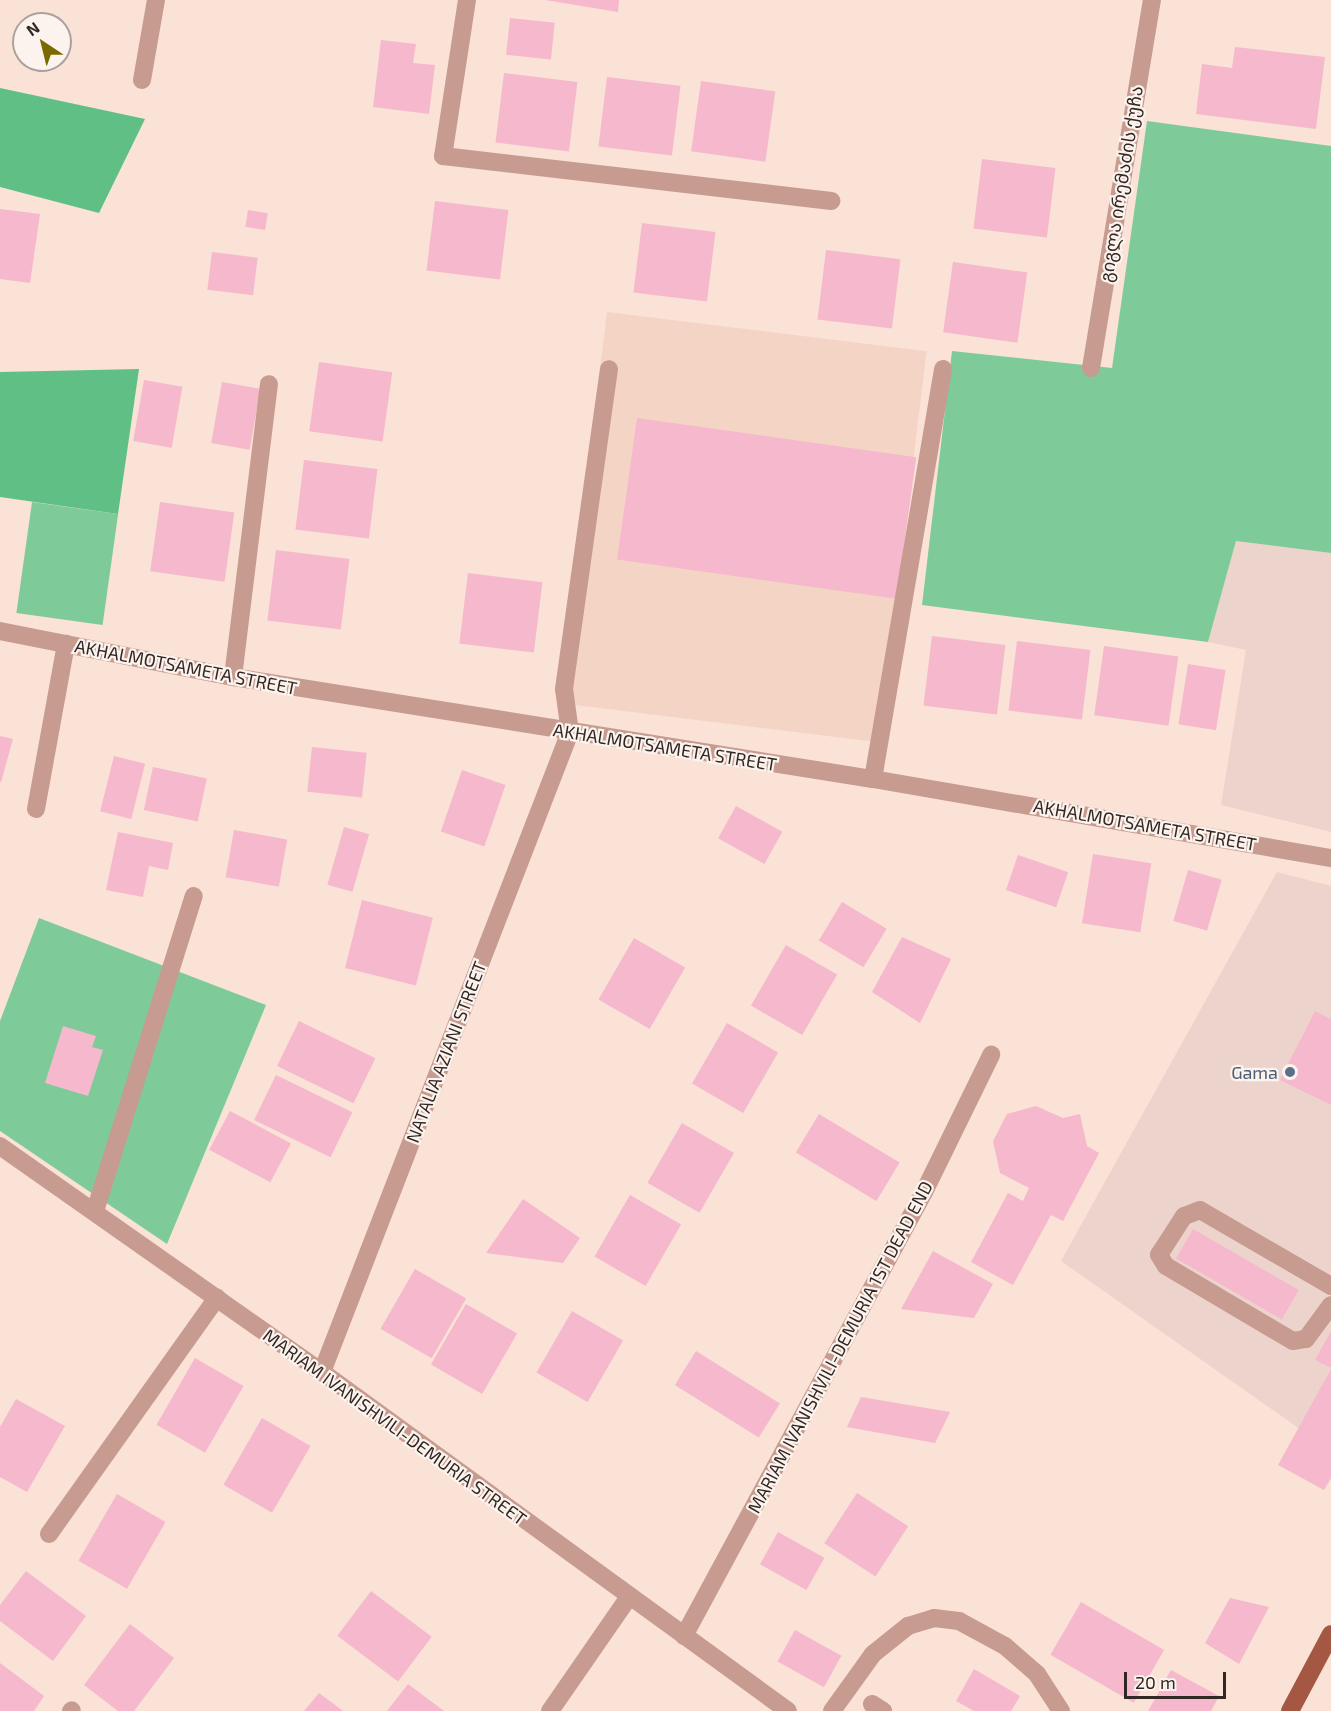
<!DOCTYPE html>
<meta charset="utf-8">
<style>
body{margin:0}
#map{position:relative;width:1331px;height:1711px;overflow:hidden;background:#fae2d6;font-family:"Exo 2","Noto Sans Georgian",sans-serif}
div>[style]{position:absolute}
.commercial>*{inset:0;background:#ecd4cc}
.built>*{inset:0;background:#f4d5c5;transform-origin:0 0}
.green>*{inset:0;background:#7ecb99;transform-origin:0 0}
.forest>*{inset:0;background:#60bf84}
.building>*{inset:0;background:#f5b8cc;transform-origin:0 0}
.minor>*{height:18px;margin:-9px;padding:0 9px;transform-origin:9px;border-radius:9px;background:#c79b8f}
.major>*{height:18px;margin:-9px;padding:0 9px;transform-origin:9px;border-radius:9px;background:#a45844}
.dots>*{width:16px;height:16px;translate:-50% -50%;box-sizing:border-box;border:3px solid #fcf3ee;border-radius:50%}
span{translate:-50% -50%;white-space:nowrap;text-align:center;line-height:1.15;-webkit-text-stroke:4.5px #fcf3ee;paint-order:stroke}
.street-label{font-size:18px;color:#312823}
.service-label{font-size:18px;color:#4e5e75}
.right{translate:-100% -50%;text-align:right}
.north{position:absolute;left:12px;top:12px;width:60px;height:60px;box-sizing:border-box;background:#fcf3ee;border:2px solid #aba29d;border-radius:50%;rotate:325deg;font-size:16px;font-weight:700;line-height:24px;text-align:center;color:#312823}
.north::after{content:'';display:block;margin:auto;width:21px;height:27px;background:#796900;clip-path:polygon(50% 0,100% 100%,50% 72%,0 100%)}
.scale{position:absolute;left:1124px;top:1672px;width:102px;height:27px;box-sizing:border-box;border:3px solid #312823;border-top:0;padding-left:8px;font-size:18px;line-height:21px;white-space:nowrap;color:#312823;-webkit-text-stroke:4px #fcf3ee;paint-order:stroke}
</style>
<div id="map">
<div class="commercial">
<i style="clip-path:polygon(1236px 541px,1331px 553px,1331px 832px,1221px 805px,1246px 650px,1208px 642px)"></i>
<i style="clip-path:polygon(1277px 872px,1331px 886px,1331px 1451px,1061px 1261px)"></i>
</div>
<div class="built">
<i style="left:607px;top:312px;width:322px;height:394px;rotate:7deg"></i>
</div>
<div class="green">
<i style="clip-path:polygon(1147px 121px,1331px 146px,1331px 553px,1236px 541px,1208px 642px,922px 605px,952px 351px,1112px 368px)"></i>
<i style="left:32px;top:502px;width:87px;height:112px;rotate:8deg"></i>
<i style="clip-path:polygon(39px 918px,266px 1005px,167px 1244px,0 1131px,0 1021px)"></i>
</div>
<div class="forest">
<i style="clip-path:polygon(0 88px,145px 119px,99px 213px,0 187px)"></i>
<i style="clip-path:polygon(139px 369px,118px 514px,0 497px,0 372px)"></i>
</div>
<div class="building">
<i style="clip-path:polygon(545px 0,619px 0,618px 12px)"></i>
<i style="left:510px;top:18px;width:45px;height:37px;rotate:6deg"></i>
<i style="clip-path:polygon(381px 40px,416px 44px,413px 63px,435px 65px,429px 114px,373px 107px)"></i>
<i style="clip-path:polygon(1235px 47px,1325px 57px,1316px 129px,1196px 114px,1202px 64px,1232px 68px)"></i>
<i style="left:504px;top:73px;width:74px;height:70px;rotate:7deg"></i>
<i style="left:607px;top:77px;width:74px;height:70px;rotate:7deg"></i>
<i style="left:701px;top:81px;width:75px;height:71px;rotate:8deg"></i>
<i style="left:982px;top:159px;width:74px;height:70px;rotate:7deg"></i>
<i style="left:435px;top:201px;width:74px;height:70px;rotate:7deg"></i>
<i style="clip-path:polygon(0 209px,40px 214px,30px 283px,0 279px)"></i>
<i style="left:248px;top:210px;width:20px;height:17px;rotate:9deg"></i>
<i style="left:642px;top:223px;width:74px;height:70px;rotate:7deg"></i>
<i style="left:826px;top:250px;width:75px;height:70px;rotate:7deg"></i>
<i style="left:212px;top:252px;width:46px;height:38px;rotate:7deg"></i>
<i style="left:953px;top:262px;width:75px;height:71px;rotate:8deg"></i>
<i style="left:319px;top:362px;width:74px;height:70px;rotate:8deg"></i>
<i style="left:144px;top:380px;width:39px;height:62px;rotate:10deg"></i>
<i style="left:222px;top:382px;width:39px;height:62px;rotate:10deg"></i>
<i style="left:637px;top:418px;width:282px;height:143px;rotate:8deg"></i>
<i style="left:304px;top:460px;width:74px;height:70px;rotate:7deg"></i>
<i style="left:160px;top:502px;width:75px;height:70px;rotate:8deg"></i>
<i style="left:276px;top:550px;width:74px;height:71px;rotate:7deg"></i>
<i style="left:468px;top:573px;width:75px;height:71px;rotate:7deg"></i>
<i style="left:932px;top:636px;width:74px;height:70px;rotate:7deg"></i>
<i style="left:1017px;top:641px;width:74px;height:70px;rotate:7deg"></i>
<i style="left:1104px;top:646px;width:75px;height:70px;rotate:8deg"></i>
<i style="left:1188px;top:664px;width:38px;height:61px;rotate:9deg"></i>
<i style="clip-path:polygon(0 736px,13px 739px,1px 782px,0 782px)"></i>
<i style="left:312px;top:747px;width:55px;height:45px;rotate:6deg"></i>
<i style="left:114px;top:756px;width:32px;height:57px;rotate:14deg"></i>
<i style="left:153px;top:767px;width:55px;height:44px;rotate:12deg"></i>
<i style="left:462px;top:770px;width:46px;height:65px;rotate:19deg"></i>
<i style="left:736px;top:806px;width:53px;height:37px;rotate:29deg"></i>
<i style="left:344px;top:827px;width:26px;height:60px;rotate:16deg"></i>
<i style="left:234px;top:830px;width:54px;height:48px;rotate:10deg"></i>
<i style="clip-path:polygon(118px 832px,173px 843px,168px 870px,149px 866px,143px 897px,106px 890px)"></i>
<i style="left:1093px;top:854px;width:59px;height:70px;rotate:9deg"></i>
<i style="left:1018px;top:855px;width:53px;height:37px;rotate:19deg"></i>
<i style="left:1188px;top:870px;width:35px;height:53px;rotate:16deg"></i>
<i style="left:362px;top:900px;width:73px;height:70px;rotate:14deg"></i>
<i style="left:842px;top:902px;width:52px;height:45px;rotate:31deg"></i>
<i style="clip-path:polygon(902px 937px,951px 959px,920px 1023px,872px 992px)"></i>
<i style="left:634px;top:938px;width:59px;height:71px;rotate:30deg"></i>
<i style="left:786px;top:945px;width:59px;height:70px;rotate:30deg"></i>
<i style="clip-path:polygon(1315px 1011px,1331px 1019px,1331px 1105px,1280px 1080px)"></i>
<i style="left:299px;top:1021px;width:85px;height:50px;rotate:26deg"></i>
<i style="left:727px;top:1023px;width:59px;height:70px;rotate:30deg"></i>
<i style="clip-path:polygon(63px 1026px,96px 1036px,92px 1047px,103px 1050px,88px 1096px,45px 1083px)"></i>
<i style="left:276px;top:1075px;width:85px;height:50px;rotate:26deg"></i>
<i style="clip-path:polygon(1036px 1106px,1063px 1118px,1080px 1114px,1087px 1146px,1099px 1153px,1063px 1221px,1051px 1215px,1013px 1285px,971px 1262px,1008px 1193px,1023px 1201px,1029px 1188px,1000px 1173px,993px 1141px,1007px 1114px)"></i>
<i style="left:230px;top:1111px;width:69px;height:44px;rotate:28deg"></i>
<i style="left:819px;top:1114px;width:94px;height:45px;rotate:31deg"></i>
<i style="left:682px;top:1123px;width:60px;height:69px;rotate:30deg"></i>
<i style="left:630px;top:1195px;width:59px;height:71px;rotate:30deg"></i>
<i style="clip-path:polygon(523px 1199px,580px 1238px,563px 1263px,486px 1253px)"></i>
<i style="left:1193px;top:1229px;width:122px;height:34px;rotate:30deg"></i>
<i style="clip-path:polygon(933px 1251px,993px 1284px,974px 1318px,901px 1309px)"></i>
<i style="left:415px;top:1269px;width:59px;height:69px;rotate:30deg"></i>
<i style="left:466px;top:1304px;width:59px;height:70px;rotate:30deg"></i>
<i style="left:572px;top:1311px;width:59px;height:71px;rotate:30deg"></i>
<i style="clip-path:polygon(1331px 1331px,1331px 1368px,1315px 1360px)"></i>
<i style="left:696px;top:1351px;width:99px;height:40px;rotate:32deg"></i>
<i style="left:195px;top:1358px;width:56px;height:77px;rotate:30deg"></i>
<i style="clip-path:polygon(1331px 1369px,1331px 1478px,1324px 1490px,1278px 1465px)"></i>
<i style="clip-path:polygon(861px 1397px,950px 1412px,935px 1443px,847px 1427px)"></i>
<i style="clip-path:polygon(16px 1399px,65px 1426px,27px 1492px,0 1477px,0 1427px)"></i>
<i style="left:262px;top:1418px;width:56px;height:77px;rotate:30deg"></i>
<i style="left:857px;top:1493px;width:61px;height:60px;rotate:33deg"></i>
<i style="left:117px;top:1494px;width:56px;height:77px;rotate:30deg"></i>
<i style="left:778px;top:1532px;width:53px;height:37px;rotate:29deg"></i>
<i style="clip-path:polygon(26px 1571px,86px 1616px,53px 1661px,0 1621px,0 1605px)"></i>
<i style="left:371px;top:1591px;width:76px;height:56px;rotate:37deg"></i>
<i style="clip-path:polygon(1230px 1598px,1269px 1607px,1239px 1664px,1205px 1643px)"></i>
<i style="left:1081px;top:1602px;width:96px;height:61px;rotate:30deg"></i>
<i style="clip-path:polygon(130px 1624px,174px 1658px,134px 1711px,118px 1711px,84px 1685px)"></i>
<i style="left:795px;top:1630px;width:53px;height:36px;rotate:29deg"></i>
<i style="clip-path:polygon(0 1663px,44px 1696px,34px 1711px,0 1711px)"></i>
<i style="clip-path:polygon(974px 1669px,1020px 1696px,1011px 1711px,974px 1711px,956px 1701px)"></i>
<i style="clip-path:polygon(1171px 1670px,1219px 1696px,1211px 1711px,1148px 1711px)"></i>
<i style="clip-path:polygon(408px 1684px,444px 1711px,387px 1711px)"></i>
<i style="clip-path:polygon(319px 1693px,343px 1711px,304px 1711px)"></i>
</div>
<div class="minor">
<i style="left:467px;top:0;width:158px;rotate:98.7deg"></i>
<i style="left:443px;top:156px;width:391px;rotate:6.6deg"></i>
<i style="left:142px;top:80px;width:81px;rotate:-80.1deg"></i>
<i style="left:1091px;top:368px;width:373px;rotate:-80.6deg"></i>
<i style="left:0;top:631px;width:237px;rotate:11.2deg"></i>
<i style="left:233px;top:677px;width:648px;rotate:9.06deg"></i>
<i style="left:873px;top:779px;width:465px;rotate:9.8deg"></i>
<i style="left:233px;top:677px;width:295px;rotate:-83deg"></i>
<i style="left:873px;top:779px;width:416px;rotate:-80.3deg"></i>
<i style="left:36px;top:809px;width:168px;rotate:-79.7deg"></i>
<i style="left:0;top:1146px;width:393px;rotate:35.1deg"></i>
<i style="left:322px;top:1372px;width:576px;rotate:36.03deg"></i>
<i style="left:95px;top:1211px;width:330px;rotate:-72.6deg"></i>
<i style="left:1331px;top:1286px;width:151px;rotate:-149.9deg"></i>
<i style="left:1200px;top:1210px;width:17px;rotate:159deg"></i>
<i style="left:1184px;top:1216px;width:46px;rotate:122.7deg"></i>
<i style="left:1159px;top:1255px;width:13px;rotate:58deg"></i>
<i style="left:1166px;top:1266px;width:147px;rotate:30.6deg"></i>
<i style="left:1293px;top:1341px;width:13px;rotate:-9deg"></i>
<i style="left:1306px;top:1339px;width:42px;rotate:-53.7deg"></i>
<i style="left:322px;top:1372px;width:686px;rotate:-68.82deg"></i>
<i style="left:570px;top:732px;width:43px;rotate:-97.9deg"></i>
<i style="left:564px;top:689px;width:323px;rotate:-82deg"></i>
<i style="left:49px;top:1534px;width:290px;rotate:-54.6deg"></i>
<i style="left:684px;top:1636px;width:505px;rotate:-61.61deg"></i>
<i style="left:924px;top:1192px;width:153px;rotate:-63.9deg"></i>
<i style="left:872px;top:1704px;width:13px;rotate:32deg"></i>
<i style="left:71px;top:1711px;width:1px;rotate:-45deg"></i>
<i style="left:550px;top:1711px;width:139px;rotate:-55.3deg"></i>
<i style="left:832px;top:1711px;width:70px;rotate:-54.3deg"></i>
<i style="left:873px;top:1654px;width:45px;rotate:-38.7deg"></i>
<i style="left:908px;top:1626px;width:27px;rotate:-17deg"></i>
<i style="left:934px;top:1618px;width:25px;rotate:7deg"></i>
<i style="left:959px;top:1621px;width:52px;rotate:28.5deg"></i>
<i style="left:1005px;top:1646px;width:43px;rotate:41.2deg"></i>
<i style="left:1037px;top:1674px;width:44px;rotate:57deg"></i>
</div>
<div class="major">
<i style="left:1290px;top:1711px;width:87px;rotate:-62deg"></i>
</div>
<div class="dots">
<i style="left:1290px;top:1072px;background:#5c6f8a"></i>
</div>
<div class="street-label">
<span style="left:1121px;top:184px;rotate:-81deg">გიგლა ირემაძის ქუჩა</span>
<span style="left:186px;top:667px;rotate:11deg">AKHALMOTSAMETA STREET</span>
<span style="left:665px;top:747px;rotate:9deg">AKHALMOTSAMETA STREET</span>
<span style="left:1145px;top:825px;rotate:10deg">AKHALMOTSAMETA STREET</span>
<span style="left:446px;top:1052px;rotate:-69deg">NATALIA AZIANI STREET</span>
<span style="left:840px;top:1347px;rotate:-62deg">MARIAM IVANISHVILI-DEMURIA 1ST DEAD END</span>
<span style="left:395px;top:1427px;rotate:36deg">MARIAM IVANISHVILI-DEMURIA STREET</span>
</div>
<div class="service-label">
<span class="right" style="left:1278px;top:1072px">Gama</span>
</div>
<div class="north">N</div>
<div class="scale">20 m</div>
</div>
